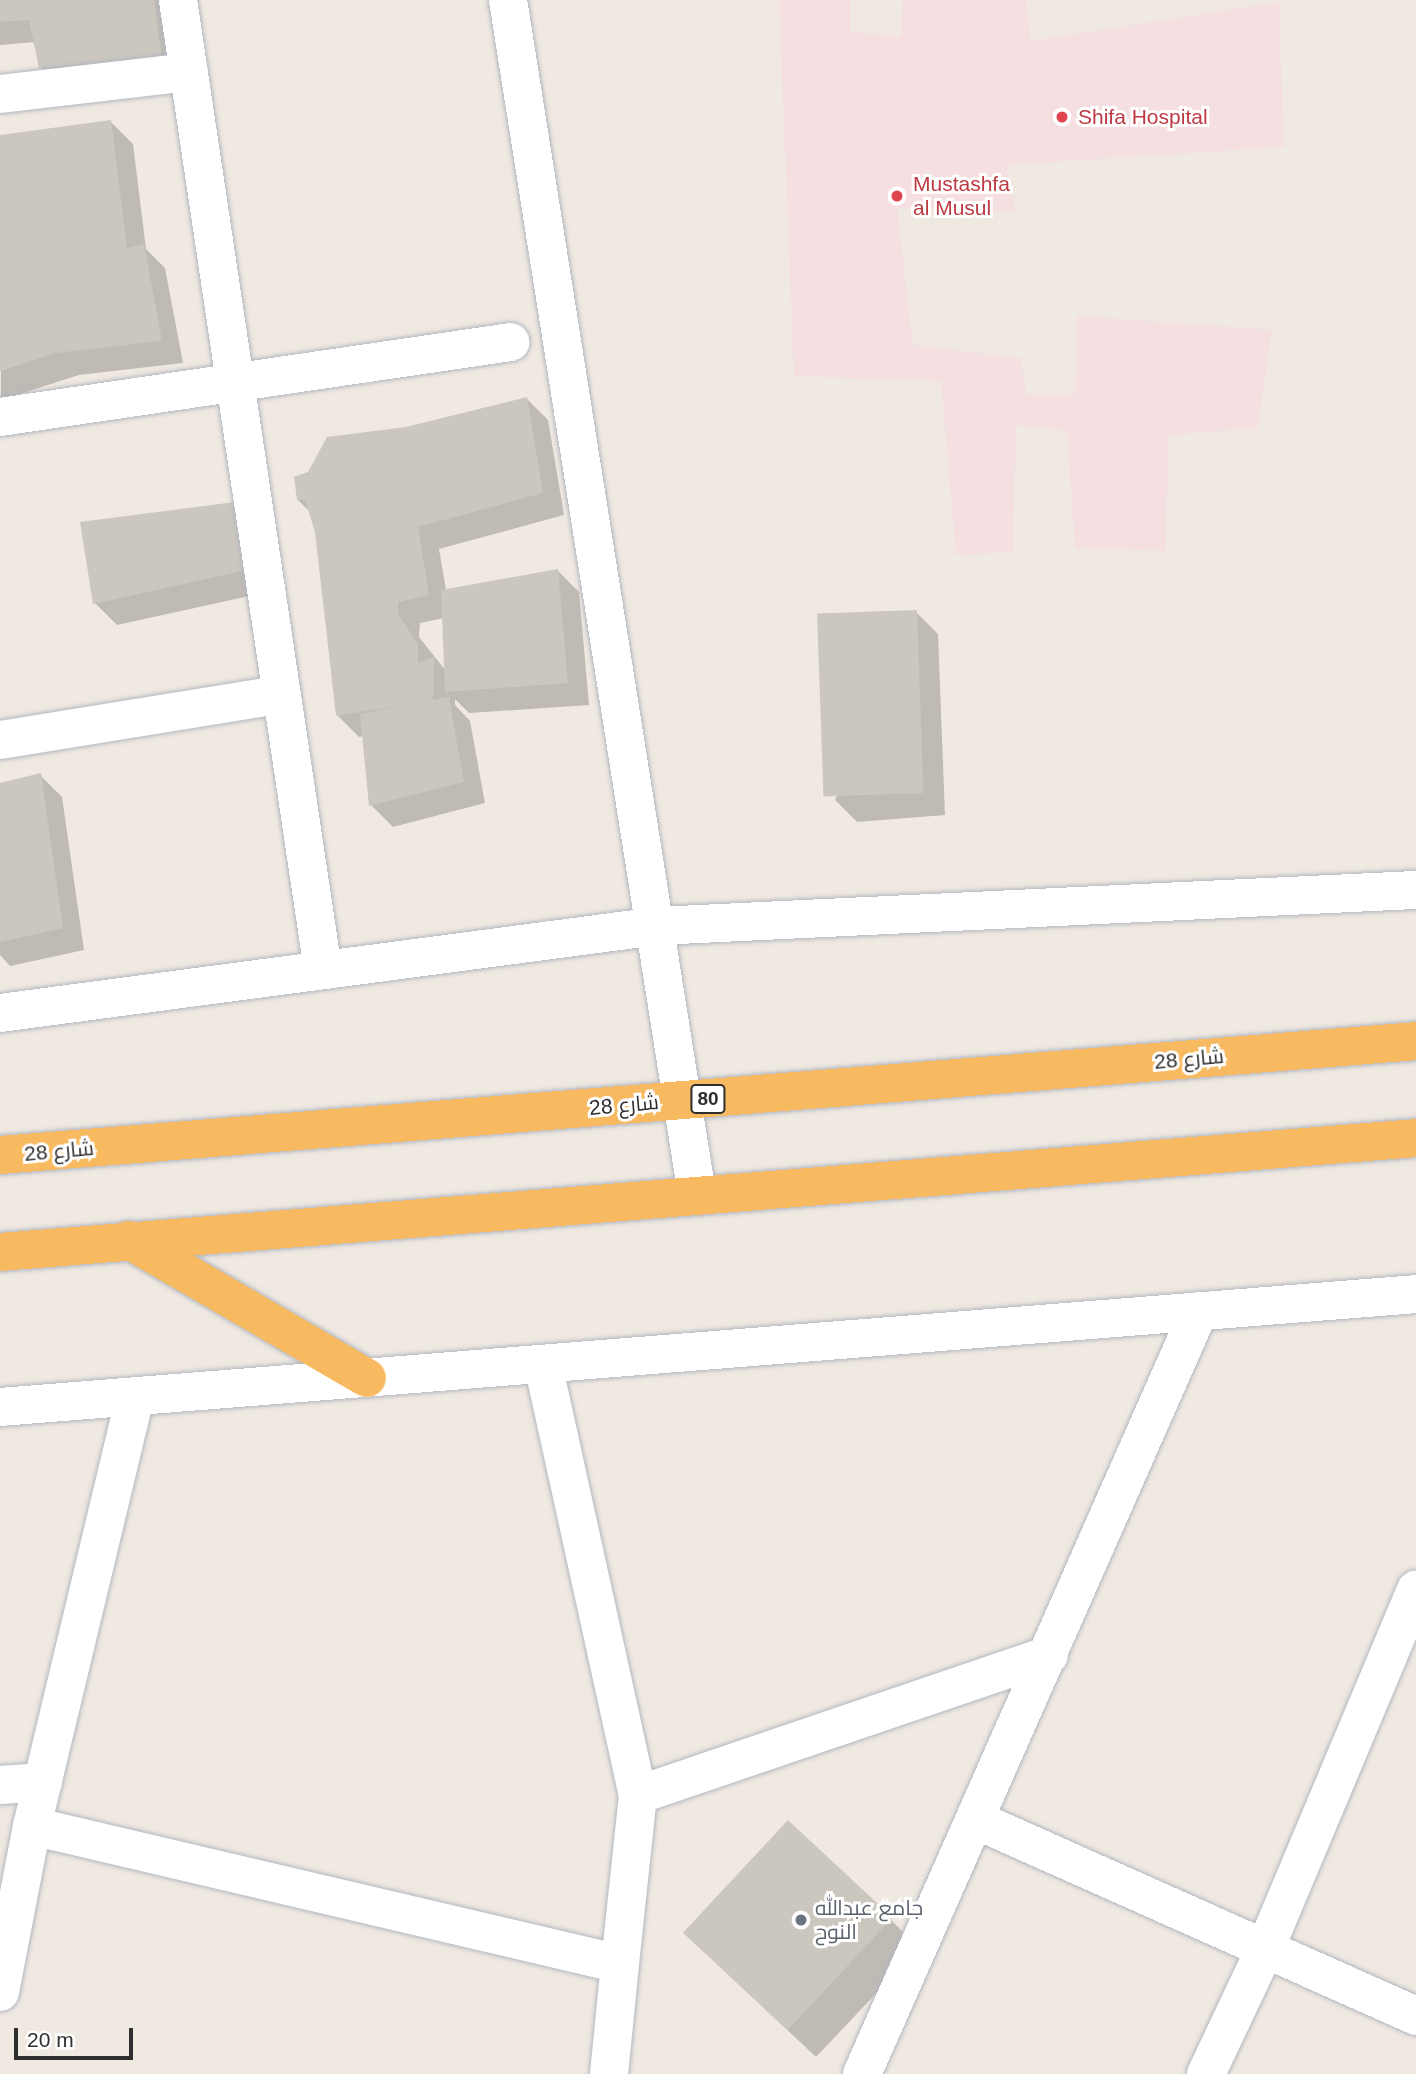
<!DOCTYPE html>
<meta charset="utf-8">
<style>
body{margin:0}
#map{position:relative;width:1416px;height:2074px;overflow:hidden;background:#efe9e1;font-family:Helvetica,Cairo,sans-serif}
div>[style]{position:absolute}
.medical>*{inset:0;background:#f5dfe0}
.shadow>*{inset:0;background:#0003}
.building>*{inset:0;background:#cbc7bf;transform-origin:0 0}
.roads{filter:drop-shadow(0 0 2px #b4b7c1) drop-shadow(0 0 2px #b4b7c1)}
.minor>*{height:38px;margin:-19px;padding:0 19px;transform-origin:19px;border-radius:19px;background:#fff}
.secondary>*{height:38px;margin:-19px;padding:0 19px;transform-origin:19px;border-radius:19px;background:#fff}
.trunk>*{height:38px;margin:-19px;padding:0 19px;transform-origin:19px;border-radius:19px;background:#f8ba60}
.dots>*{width:19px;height:19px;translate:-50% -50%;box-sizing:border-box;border:4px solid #fff;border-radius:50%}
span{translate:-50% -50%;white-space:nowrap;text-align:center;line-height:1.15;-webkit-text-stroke:6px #fff;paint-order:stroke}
.shield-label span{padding:2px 5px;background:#fff;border:2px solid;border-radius:5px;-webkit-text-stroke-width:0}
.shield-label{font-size:19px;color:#2e2e2e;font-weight:700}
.health-label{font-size:21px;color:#be3a42}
.left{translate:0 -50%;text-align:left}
.street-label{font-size:21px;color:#2e2e2e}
.worship-label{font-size:21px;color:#5b616d}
.scale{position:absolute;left:14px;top:2028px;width:119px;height:32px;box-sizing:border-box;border:4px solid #2e2e2e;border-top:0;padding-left:9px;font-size:21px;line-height:24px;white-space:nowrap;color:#2e2e2e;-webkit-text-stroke:5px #fff;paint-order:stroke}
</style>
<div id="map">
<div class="medical">
<i style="clip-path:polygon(779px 0,850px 0,850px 32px,901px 36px,903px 0,1026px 0,1031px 41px,1279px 2px,1284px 147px,1006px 165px,1016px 212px,897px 208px,913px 345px,1021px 358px,1026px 394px,1075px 395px,1077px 316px,1272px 330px,1258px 428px,1168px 435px,1166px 551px,1075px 548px,1067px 431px,1016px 425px,1013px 552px,956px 555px,941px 381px,794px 376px)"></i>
</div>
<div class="shadow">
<i style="clip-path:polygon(0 0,172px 0,183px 80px,62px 89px,40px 67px,36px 42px,0 45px)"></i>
<i style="clip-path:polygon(111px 122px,133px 144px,146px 249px,165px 268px,183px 363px,79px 375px,1px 400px,0 136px)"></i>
<i style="clip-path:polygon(evenodd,526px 398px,548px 420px,564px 515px,439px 549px,446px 590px,557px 570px,579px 592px,589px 705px,469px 713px,455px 699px,455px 705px,470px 721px,485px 803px,393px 827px,371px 805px,364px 736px,359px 737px,337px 715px,316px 531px,310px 512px,298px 500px,406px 428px,526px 398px,444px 618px,446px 671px,419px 637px,420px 623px,444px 618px)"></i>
<i style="clip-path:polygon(234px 504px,267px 592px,117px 625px,95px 603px)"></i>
<i style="clip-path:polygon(916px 612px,938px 634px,945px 815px,857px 822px,835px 800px)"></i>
<i style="clip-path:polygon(40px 775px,62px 797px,84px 950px,10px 966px,0 955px,0 783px)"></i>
<i style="clip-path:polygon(890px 1919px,919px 1948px,816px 2057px,714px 1961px)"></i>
</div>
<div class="building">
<i style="clip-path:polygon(0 0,154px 0,162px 59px,39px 68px,29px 20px,0 22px)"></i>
<i style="clip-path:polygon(111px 120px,127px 248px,144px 244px,162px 341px,56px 353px,0 371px,0 135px)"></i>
<i style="clip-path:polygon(527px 397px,543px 493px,418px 527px,429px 595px,398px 602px,398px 614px,418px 644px,418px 663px,434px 657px,433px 700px,449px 697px,464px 782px,369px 806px,360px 714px,404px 705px,336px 716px,315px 532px,305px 500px,297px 500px,294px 477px,308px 472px,327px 437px,406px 427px)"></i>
<i style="clip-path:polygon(235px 502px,246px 570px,93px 604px,80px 522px)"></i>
<i style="clip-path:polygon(558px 569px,568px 683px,445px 692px,441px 590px)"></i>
<i style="left:917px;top:610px;width:183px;height:100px;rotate:88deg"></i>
<i style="clip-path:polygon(41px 773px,63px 928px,0 942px,0 783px)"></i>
<i style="left:788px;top:1820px;width:143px;height:154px;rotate:43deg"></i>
</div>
<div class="roads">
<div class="minor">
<i style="left:178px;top:0;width:981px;rotate:81.5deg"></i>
<i style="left:508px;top:0;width:1209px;rotate:81.01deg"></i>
<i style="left:0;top:94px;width:190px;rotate:-6.6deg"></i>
<i style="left:0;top:417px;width:516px;rotate:-8.35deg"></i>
<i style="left:0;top:740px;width:283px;rotate:-9.2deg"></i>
<i style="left:543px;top:1364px;width:441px;rotate:77.6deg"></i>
<i style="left:638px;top:1795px;width:170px;rotate:96.1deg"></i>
<i style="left:0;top:1785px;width:43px;rotate:-4deg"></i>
<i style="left:638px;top:1795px;width:434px;rotate:-18.8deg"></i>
<i style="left:976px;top:1820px;width:482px;rotate:24deg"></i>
<i style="left:32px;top:1826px;width:442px;rotate:-76.5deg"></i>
<i style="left:0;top:1992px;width:169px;rotate:-79.1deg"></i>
<i style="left:32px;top:1826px;width:604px;rotate:13.21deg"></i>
<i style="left:620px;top:1964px;width:111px;rotate:95.7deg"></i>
<i style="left:862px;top:2074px;width:834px;rotate:-66.17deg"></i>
<i style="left:1206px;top:2074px;width:138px;rotate:-64.7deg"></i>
<i style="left:1265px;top:1949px;width:390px;rotate:-67.2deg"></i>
</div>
<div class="secondary">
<i style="left:0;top:1013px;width:663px;rotate:-7.54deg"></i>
<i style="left:657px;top:926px;width:760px;rotate:-2.72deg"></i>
<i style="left:0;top:1407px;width:1421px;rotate:-4.56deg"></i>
</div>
<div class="trunk">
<i style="left:0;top:1155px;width:1421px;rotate:-4.6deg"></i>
<i style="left:129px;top:1240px;width:275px;rotate:30.1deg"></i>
<i style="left:0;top:1252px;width:1421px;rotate:-4.6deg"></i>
</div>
</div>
<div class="dots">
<i style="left:1062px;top:117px;background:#e0444e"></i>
<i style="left:897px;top:196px;background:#e0444e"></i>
<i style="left:801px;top:1920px;background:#6b7280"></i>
</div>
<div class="shield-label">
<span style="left:708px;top:1099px">80</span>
</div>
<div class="health-label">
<span class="left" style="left:1078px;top:117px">Shifa Hospital</span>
<span class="left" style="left:913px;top:196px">Mustashfa<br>al Musul</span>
</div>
<div class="street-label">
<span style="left:1189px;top:1059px;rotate:-5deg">شارع 28</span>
<span style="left:624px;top:1105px;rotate:-5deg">شارع 28</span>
<span style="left:59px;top:1151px;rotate:-5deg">شارع 28</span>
</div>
<div class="worship-label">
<span class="left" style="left:815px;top:1920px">جامع عبدالله<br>النوح</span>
</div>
<div class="scale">20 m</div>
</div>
